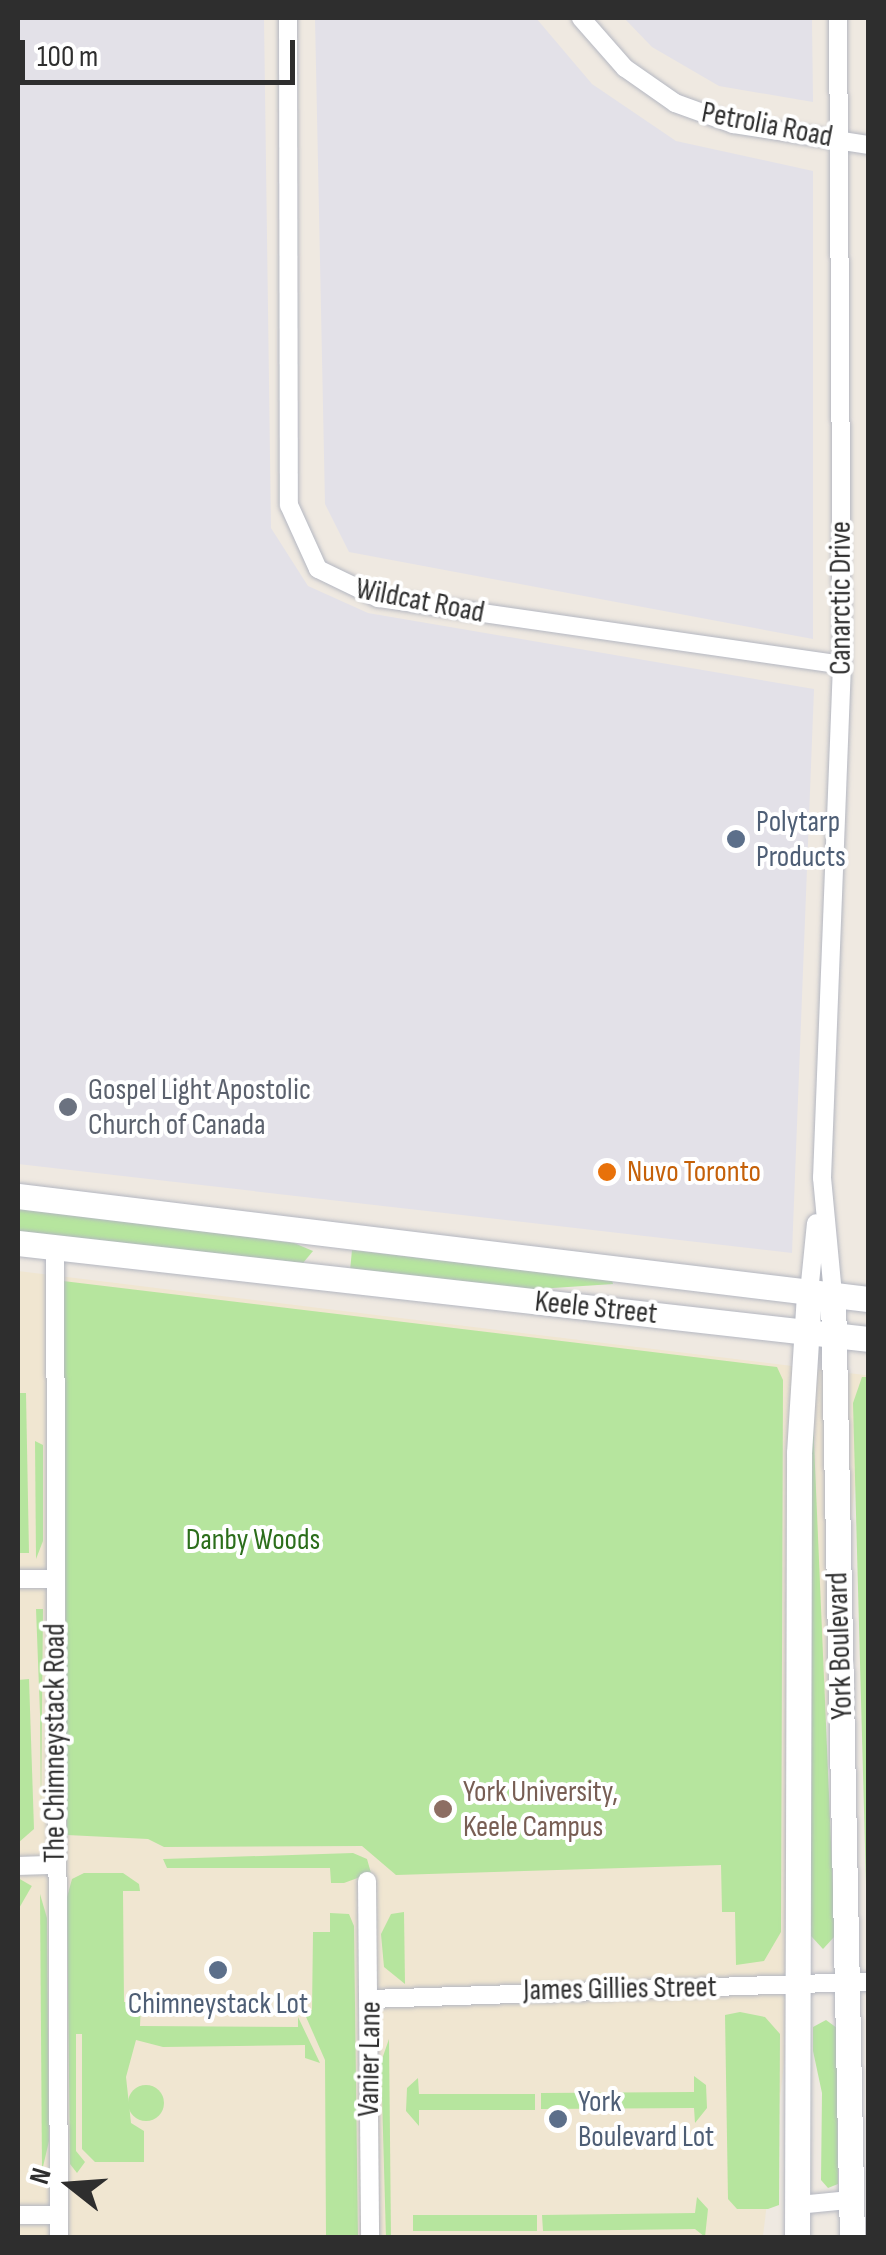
<!DOCTYPE html>
<style>
body{margin:0}
#map{position:relative;width:886px;height:2255px;overflow:hidden;background:#efe9e1;font-family:"Sofia Sans Condensed",sans-serif}
div>[style]{position:absolute}
.industrial>*{inset:0;background:#e3e1e8}
.education>*{inset:0;background:#f0e6d1;transform-origin:0 0}
.green>*{inset:0;background:#b6e59e;transform-origin:0 0}
.round{border-radius:50%}
.roads{filter:drop-shadow(0 0 2px #b4b7c1) drop-shadow(0 0 2px #b4b7c1)}
.street>*{height:18px;margin:-9px;padding:0 9px;transform-origin:9px;border-radius:9px;background:#fff}
.secondary>*{height:25px;margin:-12.5px;padding:0 12.5px;transform-origin:12.5px;border-radius:12.5px;background:#fff}
.dots>*{width:28px;height:28px;translate:-50% -50%;box-sizing:border-box;border:5px solid #fff;border-radius:50%}
span{translate:-50% -50%;white-space:nowrap;text-align:center;line-height:1.15;-webkit-text-stroke:8px #fff;paint-order:stroke}
.street-label{font-size:30px;color:#2e2e2e}
.service-label{font-size:30px;color:#4e5e75}
.left{translate:0 -50%;text-align:left}
.worship-label{font-size:30px;color:#5b616d}
.food-label{font-size:30px;color:#c56008}
.park-label{font-size:30px;color:#2c6e1b}
.education-label{font-size:30px;color:#785e54}
.frame{position:absolute;inset:0;border:20px solid #2e2e2e;pointer-events:none}
.north{position:absolute;left:20px;top:2135px;width:100px;height:100px;-webkit-text-stroke:8px #fff;paint-order:stroke;rotate:287deg;font-size:28px;font-weight:700;line-height:40px;text-align:center;color:#2e2e2e}
.north::after{content:'';display:block;margin:auto;width:35px;height:45px;background:#2e2e2e;clip-path:polygon(50% 0,100% 100%,50% 72%,0 100%)}
.scale{position:absolute;left:20px;top:40px;width:275px;height:45px;box-sizing:border-box;border:5px solid #2e2e2e;border-top:0;padding-left:12px;font-size:30px;line-height:35px;white-space:nowrap;color:#2e2e2e;-webkit-text-stroke:8px #fff;paint-order:stroke}
</style>
<div id="map">
<div class="industrial">
<i style="clip-path:polygon(18px 18px,264px 18px,271px 528px,308px 586px,368px 613px,814px 689px,792px 1253px,18px 1164px)"></i>
<i style="clip-path:polygon(315px 18px,536px 18px,592px 84px,676px 141px,813px 171px,813px 639px,349px 552px,325px 504px)"></i>
<i style="clip-path:polygon(624px 18px,812px 18px,813px 102px,719px 86px,652px 47px)"></i>
</div>
<div class="education">
<i style="left:18px;top:1271px;width:857px;height:966px;rotate:7deg"></i>
</div>
<div class="green">
<i style="clip-path:polygon(18px 1206px,294px 1243px,313px 1251px,303px 1263px,18px 1232px)"></i>
<i style="clip-path:polygon(352px 1250px,612px 1280px,613px 1284px,523px 1290px,350px 1271px)"></i>
<i style="clip-path:polygon(63px 1281px,777px 1367px,783px 1380px,781px 1932px,764px 1961px,736px 1965px,735px 1912px,722px 1912px,721px 1865px,396px 1875px,362px 1846px,164px 1847px,148px 1839px,67px 1835px)"></i>
<i style="clip-path:polygon(862px 1377px,868px 1377px,868px 1958px,853px 1403px)"></i>
<i style="clip-path:polygon(18px 1393px,26px 1393px,29px 1553px,18px 1553px)"></i>
<i style="clip-path:polygon(812px 1396px,835px 1936px,823px 1949px,811px 1936px)"></i>
<i style="clip-path:polygon(35px 1441px,43px 1445px,43px 1541px,36px 1559px)"></i>
<i style="clip-path:polygon(36px 1609px,43px 1609px,41px 1815px,40px 1714px)"></i>
<i style="clip-path:polygon(29px 1679px,34px 1829px,18px 1843px,18px 1680px)"></i>
<i style="clip-path:polygon(353px 1853px,367px 1859px,371px 1873px,344px 1883px,331px 1883px,330px 1868px,167px 1868px,163px 1859px)"></i>
<i style="clip-path:polygon(84px 1873px,123px 1873px,139px 1884px,140px 1891px,123px 1891px,124px 2002px,141px 2003px,140px 2026px,298px 2027px,298px 2017px,320px 2063px,305px 2058px,305px 2045px,163px 2047px,136px 2040px,126px 2077px,131px 2123px,144px 2131px,144px 2162px,95px 2162px,82px 2149px,82px 2034px,76px 2034px,76px 2151px,85px 2162px,77px 2173px,70px 2164px,67px 1897px,72px 1879px)"></i>
<i style="left:18px;top:1878px;width:16px;height:319px;rotate:30deg"></i>
<i style="clip-path:polygon(40px 1894px,47px 1918px,49px 2141px,42px 2171px)"></i>
<i style="clip-path:polygon(404px 1912px,405px 1984px,384px 1967px,381px 1934px,391px 1914px)"></i>
<i style="clip-path:polygon(330px 1913px,349px 1914px,354px 1926px,358px 2237px,326px 2237px,325px 2060px,303px 2010px,312px 2010px,313px 1932px,330px 1932px)"></i>
<i style="clip-path:polygon(740px 2012px,765px 2017px,780px 2034px,779px 2205px,768px 2209px,737px 2209px,728px 2199px,725px 2015px)"></i>
<i style="clip-path:polygon(826px 2020px,837px 2028px,838px 2184px,828px 2188px,821px 2180px,822px 2093px,813px 2051px,813px 2027px)"></i>
<i style="clip-path:polygon(389px 2039px,391px 2237px,386px 2238px,381px 2062px)"></i>
<i style="clip-path:polygon(694px 2076px,706px 2085px,707px 2108px,695px 2123px,694px 2108px,541px 2109px,541px 2093px,694px 2092px)"></i>
<i style="clip-path:polygon(418px 2078px,419px 2094px,535px 2094px,535px 2110px,419px 2110px,419px 2126px,406px 2111px,407px 2088px)"></i>
<i class="round" style="left:128px;top:2085px;width:36px;height:36px"></i>
<i style="clip-path:polygon(697px 2197px,708px 2209px,705px 2237px,695px 2229px,543px 2231px,542px 2215px,695px 2213px)"></i>
<i style="left:537px;top:2215px;width:16px;height:124px;rotate:90deg"></i>
</div>
<div class="roads">
<div class="street">
<i style="left:288px;top:18px;width:487px;rotate:89.9deg"></i>
<i style="left:289px;top:505px;width:70px;rotate:65.6deg"></i>
<i style="left:318px;top:569px;width:67px;rotate:25.8deg"></i>
<i style="left:378px;top:598px;width:469px;rotate:8.2deg"></i>
<i style="left:581px;top:18px;width:67px;rotate:48.7deg"></i>
<i style="left:625px;top:68px;width:61px;rotate:35deg"></i>
<i style="left:675px;top:103px;width:62px;rotate:19.9deg"></i>
<i style="left:733px;top:124px;width:137px;rotate:8.8deg"></i>
<i style="left:55px;top:1250px;width:988px;rotate:89.77deg"></i>
<i style="left:809px;top:1293px;width:70px;rotate:-84.3deg"></i>
<i style="left:833px;top:1294px;width:117px;rotate:-95.4deg"></i>
<i style="left:822px;top:1178px;width:513px;rotate:-87.77deg"></i>
<i style="left:842px;top:665px;width:647px;rotate:-90.35deg"></i>
<i style="left:18px;top:1579px;width:37px"></i>
<i style="left:18px;top:1866px;width:37px;rotate:-2deg"></i>
<i style="left:367px;top:1881px;width:357px;rotate:89.5deg"></i>
<i style="left:371px;top:1999px;width:497px;rotate:-2deg"></i>
<i style="left:798px;top:2205px;width:51px;rotate:-5.6deg"></i>
<i style="left:18px;top:2215px;width:41px"></i>
</div>
<div class="secondary">
<i style="left:18px;top:1196px;width:856px;rotate:6.91deg"></i>
<i style="left:18px;top:1243px;width:855px;rotate:6.44deg"></i>
<i style="left:833px;top:1294px;width:944px;rotate:88.85deg"></i>
<i style="left:797px;top:2238px;width:785px;rotate:-89.85deg"></i>
<i style="left:799px;top:1453px;width:160px;rotate:-86.4deg"></i>
</div>
</div>
<div class="dots">
<i style="left:736px;top:839px;background:#5c6f8a"></i>
<i style="left:68px;top:1107px;background:#6b7280"></i>
<i style="left:607px;top:1172px;background:#e8710a"></i>
<i style="left:443px;top:1809px;background:#8d6e63"></i>
<i style="left:218px;top:1970px;background:#5c6f8a"></i>
<i style="left:558px;top:2119px;background:#5c6f8a"></i>
</div>
<div class="street-label">
<span style="left:767px;top:125px;rotate:11deg">Petrolia Road</span>
<span style="left:841px;top:598px;rotate:-90deg">Canarctic Drive</span>
<span style="left:420px;top:601px;rotate:11deg">Wildcat Road</span>
<span style="left:596px;top:1308px;rotate:6deg">Keele Street</span>
<span style="left:840px;top:1646px;rotate:-92deg">York Boulevard</span>
<span style="left:55px;top:1743px;rotate:-90deg">The Chimneystack Road</span>
<span style="left:620px;top:1989px;rotate:-1deg">James Gillies Street</span>
<span style="left:370px;top:2059px;rotate:-89deg">Vanier Lane</span>
</div>
<div class="service-label">
<span class="left" style="left:756px;top:839px">Polytarp<br>Products</span>
<span style="left:218px;top:2004px">Chimneystack Lot</span>
<span class="left" style="left:578px;top:2119px">York<br>Boulevard Lot</span>
</div>
<div class="worship-label">
<span class="left" style="left:88px;top:1107px">Gospel Light Apostolic<br>Church of Canada</span>
</div>
<div class="food-label">
<span class="left" style="left:627px;top:1172px">Nuvo Toronto</span>
</div>
<div class="park-label">
<span style="left:253px;top:1540px">Danby Woods</span>
</div>
<div class="education-label">
<span class="left" style="left:463px;top:1809px">York University,<br>Keele Campus</span>
</div>
<div class="frame"></div>
<div class="north">N</div>
<div class="scale">100 m</div>
</div>
